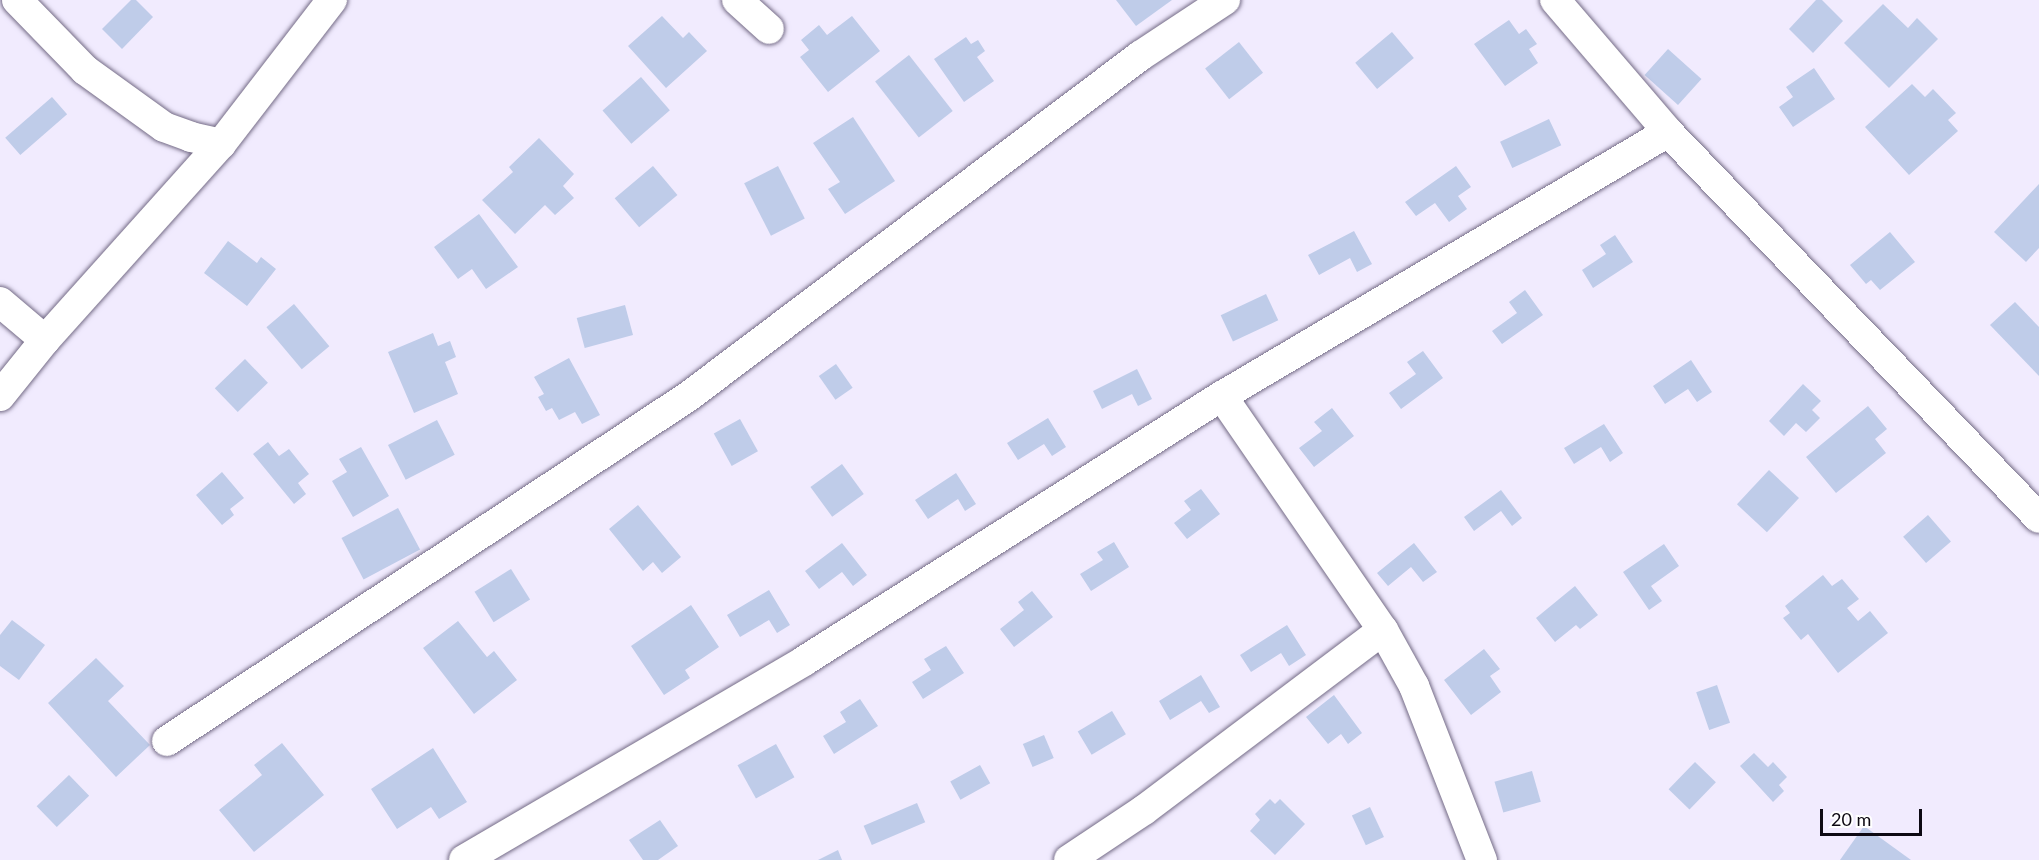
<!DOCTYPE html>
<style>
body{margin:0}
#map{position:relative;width:2039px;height:860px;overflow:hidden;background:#f1ebfe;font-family:Lato,sans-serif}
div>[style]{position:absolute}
.building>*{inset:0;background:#bfcce9;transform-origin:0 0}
.roads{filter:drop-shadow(0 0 2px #746b86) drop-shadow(0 0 2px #746b86)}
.street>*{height:30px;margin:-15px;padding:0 15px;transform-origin:15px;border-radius:15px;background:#fff}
span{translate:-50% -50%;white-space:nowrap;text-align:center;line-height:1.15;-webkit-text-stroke:5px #fff;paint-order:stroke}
.scale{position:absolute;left:1820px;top:809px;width:102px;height:27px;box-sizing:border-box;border:3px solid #0d0913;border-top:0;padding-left:8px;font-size:18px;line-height:21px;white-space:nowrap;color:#0d0913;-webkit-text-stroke:4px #fff;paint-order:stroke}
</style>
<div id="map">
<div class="building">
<i style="clip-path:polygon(131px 0,136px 0,153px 17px,122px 49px,102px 29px)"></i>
<i style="clip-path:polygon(1116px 0,1172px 0,1136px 26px)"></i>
<i style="clip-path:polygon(1816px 0,1822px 0,1843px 21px,1813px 53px,1789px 29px)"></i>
<i style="clip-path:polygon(1883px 4px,1908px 28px,1917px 18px,1938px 39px,1889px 88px,1844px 43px)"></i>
<i style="clip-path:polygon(662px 16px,683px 38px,689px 32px,707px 51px,666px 88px,628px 46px)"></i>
<i style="clip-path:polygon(852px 16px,880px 51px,828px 92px,800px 57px,809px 50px,801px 40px,819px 25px,827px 35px)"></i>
<i style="clip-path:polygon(1509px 20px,1519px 34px,1526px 29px,1537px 44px,1529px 49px,1538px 63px,1505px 86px,1474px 44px)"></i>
<i style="left:1392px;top:32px;width:34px;height:48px;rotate:50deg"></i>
<i style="clip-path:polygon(966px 37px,971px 44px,978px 40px,985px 51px,977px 57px,994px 81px,964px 102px,934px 59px)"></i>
<i style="left:1239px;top:42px;width:39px;height:43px;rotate:52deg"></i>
<i style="left:1668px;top:49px;width:45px;height:35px;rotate:42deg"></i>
<i style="left:909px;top:55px;width:71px;height:43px;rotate:52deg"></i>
<i style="clip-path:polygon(1814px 68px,1835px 99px,1793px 127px,1779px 107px,1793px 97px,1786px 87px)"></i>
<i style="left:641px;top:77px;width:44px;height:51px;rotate:49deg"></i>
<i style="clip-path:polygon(1912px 84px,1925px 97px,1933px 89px,1956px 113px,1948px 120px,1958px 131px,1909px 175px,1865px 127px)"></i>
<i style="left:52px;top:97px;width:23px;height:62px;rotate:49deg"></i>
<i style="clip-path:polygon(853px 117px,895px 181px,845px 214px,828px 189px,840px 182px,813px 143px)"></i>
<i style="left:1549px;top:119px;width:29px;height:54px;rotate:65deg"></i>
<i style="clip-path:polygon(539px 138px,574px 174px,563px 186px,574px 198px,555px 215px,545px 205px,515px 234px,482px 200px,513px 172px,509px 167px)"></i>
<i style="left:653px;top:166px;width:38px;height:50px;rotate:50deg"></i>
<i style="left:778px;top:166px;width:59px;height:38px;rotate:63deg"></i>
<i style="clip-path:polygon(1456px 166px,1471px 187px,1458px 196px,1467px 209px,1449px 222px,1435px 203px,1416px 216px,1405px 202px)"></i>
<i style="clip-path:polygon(2039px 184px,2039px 248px,2026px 262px,1994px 232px)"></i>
<i style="clip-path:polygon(479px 214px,518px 267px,486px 289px,472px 269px,458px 279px,434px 247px)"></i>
<i style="clip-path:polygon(1354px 231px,1372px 264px,1357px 272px,1350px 258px,1319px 275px,1308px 255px)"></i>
<i style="clip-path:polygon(1890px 232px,1915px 262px,1880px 290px,1871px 280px,1866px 284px,1850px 265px)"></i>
<i style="clip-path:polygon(1615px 235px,1633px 262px,1593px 288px,1582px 270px,1606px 254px,1600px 245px)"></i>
<i style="clip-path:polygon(228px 241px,257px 263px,261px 257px,276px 269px,247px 306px,204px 273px)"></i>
<i style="clip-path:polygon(1525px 290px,1543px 315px,1502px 344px,1492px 331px,1517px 313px,1509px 302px)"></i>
<i style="left:1266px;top:294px;width:29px;height:50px;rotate:65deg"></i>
<i style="clip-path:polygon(2015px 302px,2039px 327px,2039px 376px,1990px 325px)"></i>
<i style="left:294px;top:304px;width:55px;height:36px;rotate:50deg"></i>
<i style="left:625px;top:305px;width:31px;height:50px;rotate:75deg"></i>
<i style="clip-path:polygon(433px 333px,438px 346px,450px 341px,456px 357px,445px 362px,458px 394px,414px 413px,388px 352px)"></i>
<i style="clip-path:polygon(1423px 351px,1443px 378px,1401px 409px,1389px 393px,1416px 374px,1407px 362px)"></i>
<i style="clip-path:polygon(569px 358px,600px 415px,582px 424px,575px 412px,559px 420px,552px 408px,546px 411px,538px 397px,544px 394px,534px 377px)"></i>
<i style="left:245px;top:359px;width:33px;height:42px;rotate:46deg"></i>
<i style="clip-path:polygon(1691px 360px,1712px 392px,1697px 402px,1688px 389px,1665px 404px,1653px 386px)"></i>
<i style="left:836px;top:364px;width:29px;height:21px;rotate:55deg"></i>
<i style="clip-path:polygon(1137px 369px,1152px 399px,1138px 406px,1132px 394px,1102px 409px,1093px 391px)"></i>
<i style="clip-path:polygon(1803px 384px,1821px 401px,1812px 410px,1820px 418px,1806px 432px,1796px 423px,1784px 436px,1769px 421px)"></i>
<i style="clip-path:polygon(1868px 406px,1887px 429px,1875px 439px,1886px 453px,1836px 493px,1806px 457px)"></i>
<i style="clip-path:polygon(1332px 408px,1354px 436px,1314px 467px,1299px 448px,1322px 431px,1314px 422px)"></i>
<i style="clip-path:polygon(1048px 418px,1066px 447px,1052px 456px,1044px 444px,1018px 460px,1007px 443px)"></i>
<i style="left:740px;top:419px;width:37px;height:30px;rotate:61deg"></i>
<i style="left:437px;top:420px;width:39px;height:55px;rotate:63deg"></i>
<i style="clip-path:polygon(1604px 424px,1623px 453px,1610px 462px,1601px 447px,1574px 464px,1564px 448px)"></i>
<i style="clip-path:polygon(268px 442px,279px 456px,289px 449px,309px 474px,298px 483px,306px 494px,294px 504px,253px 454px)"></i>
<i style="clip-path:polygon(361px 447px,389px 496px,353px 517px,332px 481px,347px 472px,339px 459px)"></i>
<i style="left:842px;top:464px;width:37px;height:39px;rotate:54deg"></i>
<i style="left:1769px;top:470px;width:41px;height:47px;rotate:43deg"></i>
<i style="clip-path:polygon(222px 472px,244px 498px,230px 509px,234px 515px,222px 525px,196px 495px)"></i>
<i style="clip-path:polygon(956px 473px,976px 504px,965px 511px,958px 499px,928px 519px,915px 500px)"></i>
<i style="clip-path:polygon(1201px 489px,1220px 514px,1187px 539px,1174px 523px,1191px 510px,1184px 501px)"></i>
<i style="clip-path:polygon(1501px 490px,1522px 518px,1512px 526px,1501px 511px,1474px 531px,1464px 517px)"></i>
<i style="clip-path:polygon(638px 505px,681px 557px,662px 573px,653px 562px,643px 571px,609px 529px)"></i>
<i style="left:398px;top:508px;width:47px;height:64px;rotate:62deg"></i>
<i style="left:1928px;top:515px;width:35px;height:33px;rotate:49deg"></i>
<i style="clip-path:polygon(1114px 542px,1129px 567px,1091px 591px,1080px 574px,1103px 560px,1097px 552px)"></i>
<i style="clip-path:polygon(842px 543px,867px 575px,853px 586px,842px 572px,819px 589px,805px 571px)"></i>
<i style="clip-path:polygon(1414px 543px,1437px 572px,1423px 582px,1411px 567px,1388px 586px,1377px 573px)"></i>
<i style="clip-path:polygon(1664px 544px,1679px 566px,1651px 586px,1662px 601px,1649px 610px,1623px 572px)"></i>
<i style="left:511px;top:569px;width:36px;height:43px;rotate:58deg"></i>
<i style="clip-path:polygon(1823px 575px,1832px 586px,1842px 579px,1859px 599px,1847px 608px,1858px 621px,1870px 611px,1888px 633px,1838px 673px,1808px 634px,1801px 640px,1783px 618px,1790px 613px,1785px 606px)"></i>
<i style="clip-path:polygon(1575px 586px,1598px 615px,1580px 629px,1576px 625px,1555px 642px,1536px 618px)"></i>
<i style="clip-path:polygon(769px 590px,790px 625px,777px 633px,769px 620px,740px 637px,727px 615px)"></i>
<i style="clip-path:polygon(1032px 591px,1053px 617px,1014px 647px,1000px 629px,1024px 610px,1018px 602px)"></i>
<i style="clip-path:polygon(691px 605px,719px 647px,685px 670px,690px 678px,664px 695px,631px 646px)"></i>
<i style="clip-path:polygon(12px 620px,45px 645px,19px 680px,0 666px,0 635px)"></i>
<i style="clip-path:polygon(458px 621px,487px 657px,494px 651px,517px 680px,474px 714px,423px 648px)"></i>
<i style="clip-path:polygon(1287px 625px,1306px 655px,1289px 666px,1281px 653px,1251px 672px,1240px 655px)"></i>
<i style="clip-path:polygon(946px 646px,964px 673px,923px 699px,912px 682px,931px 670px,924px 659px)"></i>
<i style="clip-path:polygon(1484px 649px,1500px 669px,1490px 676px,1501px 692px,1471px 715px,1444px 680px)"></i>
<i style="clip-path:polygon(96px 658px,124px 686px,108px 701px,150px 745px,116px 777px,48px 703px)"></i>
<i style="clip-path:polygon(1201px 675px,1220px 707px,1209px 713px,1201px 701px,1170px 720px,1159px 701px)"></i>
<i style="left:1717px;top:685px;width:40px;height:22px;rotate:71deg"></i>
<i style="clip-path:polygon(1334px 695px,1362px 733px,1348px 744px,1341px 734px,1328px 744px,1306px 717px)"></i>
<i style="clip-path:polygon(860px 699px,878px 726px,834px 754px,823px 736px,846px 722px,840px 712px)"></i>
<i style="left:1112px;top:711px;width:27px;height:40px;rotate:59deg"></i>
<i style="left:1044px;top:735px;width:25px;height:23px;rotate:67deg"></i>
<i style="clip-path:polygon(282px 743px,324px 795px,254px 852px,219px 810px,262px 775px,254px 765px)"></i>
<i style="left:776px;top:744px;width:38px;height:44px;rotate:61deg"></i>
<i style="clip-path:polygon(433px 748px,467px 802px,439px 819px,431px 807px,397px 829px,371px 789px)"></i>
<i style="clip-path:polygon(1754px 753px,1768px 767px,1773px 762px,1787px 777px,1779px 785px,1784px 791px,1773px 802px,1740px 766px)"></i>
<i style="left:1695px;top:762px;width:29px;height:38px;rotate:44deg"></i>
<i style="left:980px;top:765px;width:21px;height:34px;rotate:61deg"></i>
<i style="left:1532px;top:771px;width:32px;height:39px;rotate:74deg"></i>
<i style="left:69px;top:775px;width:29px;height:45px;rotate:46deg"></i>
<i style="clip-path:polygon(1270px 799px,1275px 804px,1280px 799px,1305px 824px,1275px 855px,1250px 831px,1260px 820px,1255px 814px)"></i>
<i style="left:917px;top:803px;width:21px;height:58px;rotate:67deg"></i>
<i style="left:1370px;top:807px;width:33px;height:20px;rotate:65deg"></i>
<i style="clip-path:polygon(660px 820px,678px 846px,658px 860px,643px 860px,629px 840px)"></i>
<i style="clip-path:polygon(1864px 826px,1911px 860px,1840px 860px)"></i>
<i style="clip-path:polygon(838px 850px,842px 860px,818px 860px)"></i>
</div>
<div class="roads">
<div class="street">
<i style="left:17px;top:0;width:98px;rotate:45.8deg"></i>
<i style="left:85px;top:70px;width:97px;rotate:35.8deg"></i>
<i style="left:164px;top:127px;width:29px;rotate:20deg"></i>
<i style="left:191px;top:137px;width:31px;rotate:13deg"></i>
<i style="left:737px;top:0;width:43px;rotate:42.2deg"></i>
<i style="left:1555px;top:0;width:174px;rotate:49.4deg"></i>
<i style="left:1668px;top:132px;width:535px;rotate:46.14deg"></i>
<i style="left:0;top:302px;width:59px;rotate:40.2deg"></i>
<i style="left:0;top:396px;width:72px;rotate:-51.2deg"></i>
<i style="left:45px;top:340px;width:263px;rotate:-48.1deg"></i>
<i style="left:221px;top:144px;width:182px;rotate:-52.4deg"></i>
<i style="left:1222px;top:396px;width:284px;rotate:55.5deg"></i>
<i style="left:1383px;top:630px;width:64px;rotate:61deg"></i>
<i style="left:1414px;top:686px;width:187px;rotate:68.7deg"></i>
<i style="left:167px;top:741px;width:626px;rotate:-33.46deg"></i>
<i style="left:689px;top:396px;width:565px;rotate:-37.01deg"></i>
<i style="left:1140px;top:56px;width:102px;rotate:-33.4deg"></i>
<i style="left:464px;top:860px;width:394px;rotate:-30.3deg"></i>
<i style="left:804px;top:661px;width:495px;rotate:-32.4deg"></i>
<i style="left:1222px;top:396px;width:518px;rotate:-30.62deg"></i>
<i style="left:1069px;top:860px;width:90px;rotate:-33.7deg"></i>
<i style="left:1144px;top:810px;width:299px;rotate:-37deg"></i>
</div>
</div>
<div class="scale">20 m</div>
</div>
